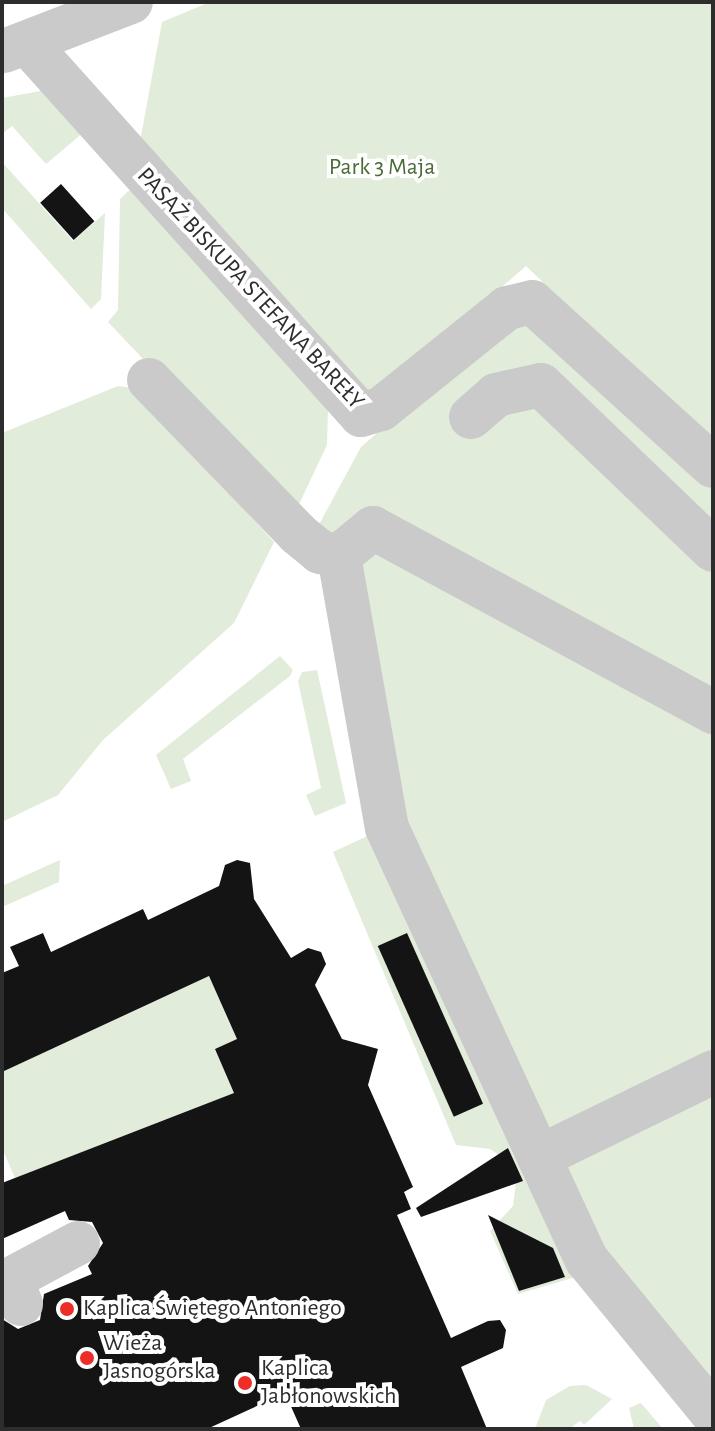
<!DOCTYPE html>
<meta charset="utf-8">
<style>
body{margin:0}
#map{position:relative;width:715px;height:1431px;overflow:hidden;background:#fff;font-family:"Alegreya Sans",sans-serif}
div>[style]{position:absolute}
.green>*{inset:0;background:#e2ecda}
.building>*{inset:0;background:#141414;transform-origin:0 0}
.minor>*{height:44px;margin:-22px;padding:0 22px;transform-origin:22px;border-radius:22px;background:#cacaca}
.dots>*{width:22px;height:22px;translate:-50% -50%;box-sizing:border-box;border:4px solid #fff;border-radius:50%}
span{translate:-50% -50%;white-space:nowrap;text-align:center;line-height:1.15;-webkit-text-stroke:8px #fff;paint-order:stroke}
.park-label{font-size:24px;color:#4b6b39}
.street-label{font-size:24px;color:#2d2d2d}
.poi-label{font-size:24px;color:#2d2d2d}
.left{translate:0 -50%;text-align:left}
.frame{position:absolute;inset:0;border:4px solid #2d2d2d;pointer-events:none}
</style>
<div id="map">
<div class="green">
<i style="clip-path:polygon(210px 2px,713px 2px,713px 444px,526px 266px,381px 390px,358px 390px,139px 147px,162px 22px)"></i>
<i style="clip-path:polygon(46px 90px,84px 132px,46px 164px,12px 126px,2px 134px,2px 98px)"></i>
<i style="clip-path:polygon(2px 162px,73px 241px,105px 213px,101px 299px,91px 309px,2px 208px)"></i>
<i style="clip-path:polygon(134px 186px,328px 409px,327px 445px,293px 517px,108px 322px,118px 310px,120px 199px)"></i>
<i style="clip-path:polygon(527px 319px,713px 486px,713px 539px,538px 396px,713px 563px,713px 704px,316px 530px,361px 447px,497px 329px)"></i>
<i style="clip-path:polygon(118px 386px,134px 388px,274px 542px,234px 623px,103px 740px,58px 795px,2px 822px,2px 433px)"></i>
<i style="clip-path:polygon(379px 543px,713px 721px,713px 1060px,549px 1139px,400px 818px,352px 566px)"></i>
<i style="clip-path:polygon(280px 656px,293px 670px,290px 676px,183px 759px,191px 781px,171px 789px,156px 755px)"></i>
<i style="clip-path:polygon(317px 670px,346px 803px,315px 816px,306px 795px,321px 788px,298px 681px,302px 672px)"></i>
<i style="clip-path:polygon(374px 833px,576px 1277px,518px 1294px,490px 1231px,513px 1206px,516px 1182px,507px 1161px,490px 1149px,456px 1145px,333px 852px)"></i>
<i style="clip-path:polygon(60px 860px,59px 882px,2px 907px,2px 886px)"></i>
<i style="clip-path:polygon(209px 976px,237px 1039px,215px 1049px,234px 1093px,15px 1178px,2px 1148px,2px 1072px)"></i>
<i style="clip-path:polygon(713px 1084px,713px 1392px,607px 1257px,559px 1160px)"></i>
<i style="clip-path:polygon(586px 1385px,612px 1399px,584px 1425px,580px 1421px,569px 1429px,535px 1429px,546px 1400px,570px 1386px)"></i>
<i style="clip-path:polygon(641px 1403px,663px 1429px,634px 1429px,629px 1408px)"></i>
</div>
<div class="building">
<i style="left:61px;top:184px;width:50px;height:28px;rotate:48deg"></i>
<i style="clip-path:polygon(237px 860px,250px 863px,254px 899px,291px 958px,308px 948px,321px 952px,326px 964px,315px 985px,342px 1039px,378px 1049px,368px 1085px,413px 1187px,404px 1192px,411px 1209px,397px 1215px,451px 1338px,488px 1321px,500px 1320px,506px 1330px,503px 1348px,461px 1367px,487px 1429px,301px 1429px,285px 1393px,207px 1429px,2px 1429px,2px 1319px,18px 1329px,40px 1320px,44px 1294px,92px 1274px,88px 1266px,103px 1243px,92px 1222px,69px 1220px,65px 1211px,2px 1239px,2px 1183px,234px 1093px,215px 1049px,237px 1039px,209px 976px,2px 1072px,2px 973px,19px 966px,10px 947px,43px 933px,51px 952px,143px 909px,148px 920px,219px 886px,225px 865px)"></i>
<i style="left:407px;top:933px;width:187px;height:32px;rotate:66deg"></i>
<i style="clip-path:polygon(508px 1148px,523px 1181px,421px 1217px,416px 1208px)"></i>
<i style="clip-path:polygon(488px 1215px,553px 1248px,565px 1277px,519px 1291px)"></i>
</div>
<div class="minor">
<i style="left:29px;top:45px;width:497px;rotate:48.1deg"></i>
<i style="left:361px;top:415px;width:21px;rotate:-17deg"></i>
<i style="left:381px;top:409px;width:161px;rotate:-38.7deg"></i>
<i style="left:507px;top:308px;width:26px;rotate:-13deg"></i>
<i style="left:532px;top:302px;width:244px;rotate:42.2deg"></i>
<i style="left:4px;top:51px;width:136px;rotate:-21.1deg"></i>
<i style="left:149px;top:380px;width:214px;rotate:45.9deg"></i>
<i style="left:298px;top:534px;width:28px;rotate:39deg"></i>
<i style="left:320px;top:552px;width:19px;rotate:12deg"></i>
<i style="left:339px;top:556px;width:276px;rotate:80deg"></i>
<i style="left:387px;top:828px;width:476px;rotate:65.2deg"></i>
<i style="left:587px;top:1260px;width:199px;rotate:50.7deg"></i>
<i style="left:471px;top:417px;width:33px;rotate:-41deg"></i>
<i style="left:496px;top:395px;width:46px;rotate:-12.5deg"></i>
<i style="left:541px;top:385px;width:238px;rotate:43.8deg"></i>
<i style="left:339px;top:556px;width:44px;rotate:-39.5deg"></i>
<i style="left:373px;top:528px;width:387px;rotate:28.4deg"></i>
<i style="left:539px;top:1157px;width:194px;rotate:-26deg"></i>
<i style="left:21px;top:1304px;width:27px;rotate:-112deg"></i>
<i style="left:11px;top:1279px;width:76px;rotate:-28.2deg"></i>
</div>
<div class="dots">
<i style="left:67px;top:1309px;background:#ec2d28"></i>
<i style="left:87px;top:1358px;background:#ec2d28"></i>
<i style="left:245px;top:1383px;background:#ec2d28"></i>
</div>
<div class="park-label">
<span style="left:382px;top:168px">Park 3 Maja</span>
</div>
<div class="street-label">
<span style="left:250px;top:289px;rotate:47deg">PASAŻ BISKUPA STEFANA BAREŁY</span>
</div>
<div class="poi-label">
<span class="left" style="left:83px;top:1309px">Kaplica Świętego Antoniego</span>
<span class="left" style="left:103px;top:1358px">Wieża<br>Jasnogórska</span>
<span class="left" style="left:261px;top:1383px">Kaplica<br>Jabłonowskich</span>
</div>
<div class="frame"></div>
</div>
